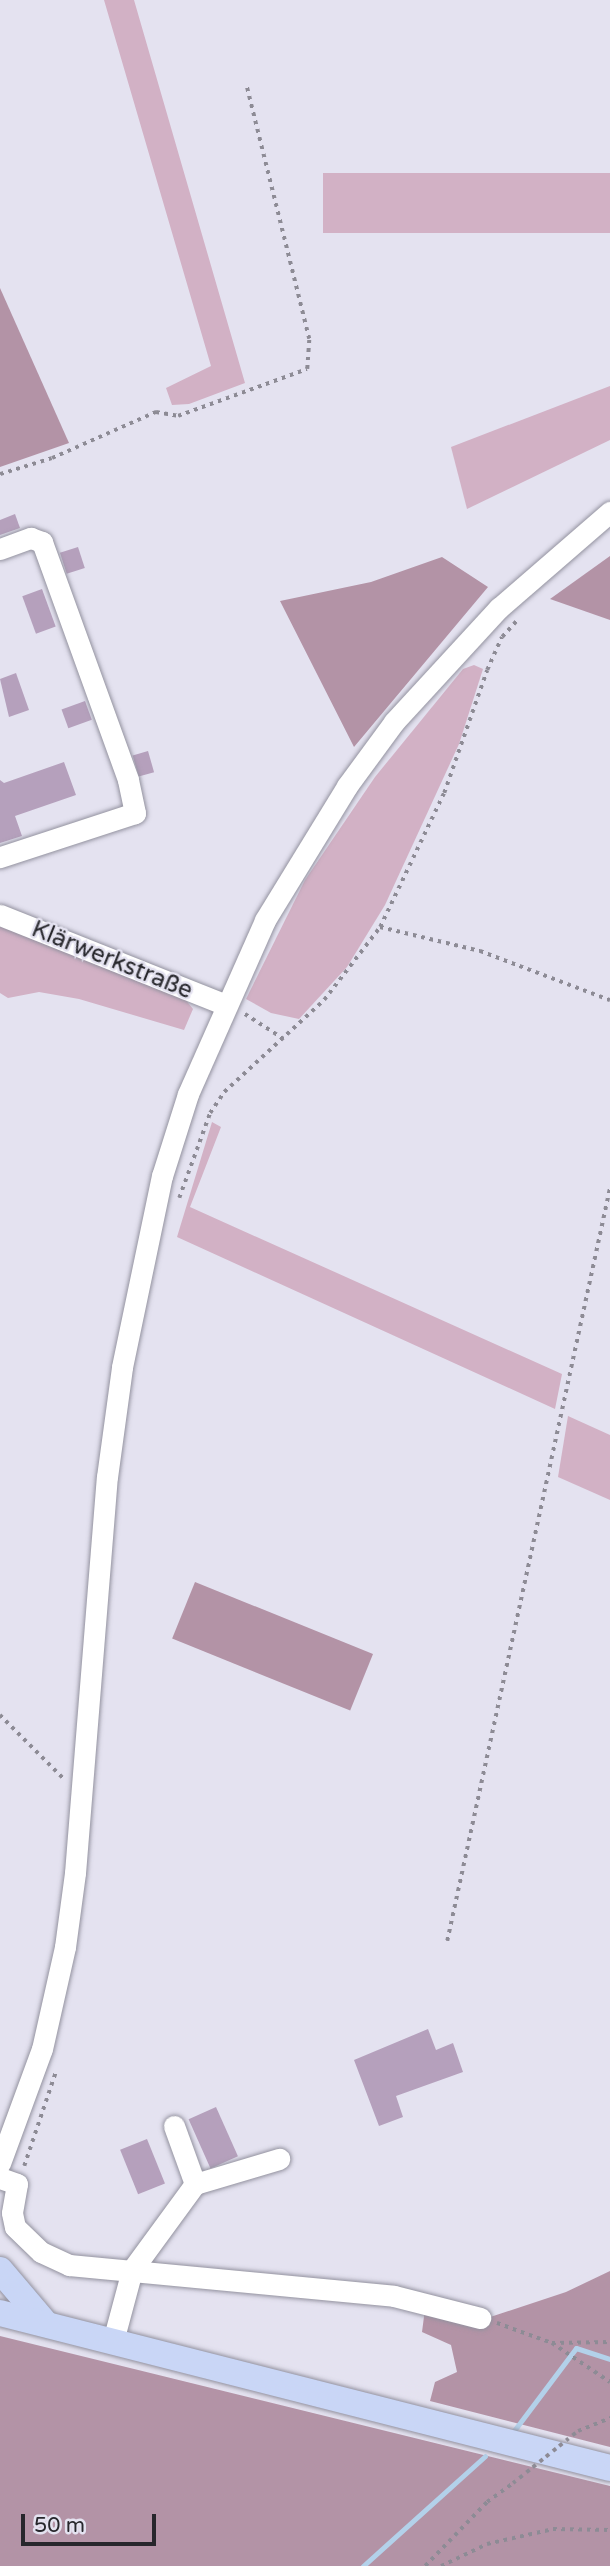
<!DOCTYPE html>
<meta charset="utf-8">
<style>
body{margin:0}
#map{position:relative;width:610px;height:2566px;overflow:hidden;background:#e4e2f0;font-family:"Varela Round",sans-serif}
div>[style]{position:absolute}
.green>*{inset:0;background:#d2b1c5;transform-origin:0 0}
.forest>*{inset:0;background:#b393a6;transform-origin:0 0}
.stream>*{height:5px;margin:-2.5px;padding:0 2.5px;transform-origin:2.5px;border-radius:2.5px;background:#b3d1ea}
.building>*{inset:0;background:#b5a0bc;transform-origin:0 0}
.path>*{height:3.5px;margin-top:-1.75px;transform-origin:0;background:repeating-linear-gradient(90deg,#8d8b95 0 3.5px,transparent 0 8.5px)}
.roads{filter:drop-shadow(0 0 2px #93929f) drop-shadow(0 0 2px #93929f)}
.minor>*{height:21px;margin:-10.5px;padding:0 10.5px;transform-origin:10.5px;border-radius:10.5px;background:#fff}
.major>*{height:26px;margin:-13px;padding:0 13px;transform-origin:13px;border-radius:13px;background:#c9d6f6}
.path-bridge>*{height:3.5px;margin-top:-1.75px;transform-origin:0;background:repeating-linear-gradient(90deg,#8d8b95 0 3.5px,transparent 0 8.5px)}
span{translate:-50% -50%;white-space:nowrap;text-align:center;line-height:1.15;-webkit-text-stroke:5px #e4e2f0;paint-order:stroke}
.street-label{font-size:24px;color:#27272c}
.scale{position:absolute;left:21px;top:2514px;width:135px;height:32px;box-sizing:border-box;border:4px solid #27272c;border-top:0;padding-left:9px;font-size:21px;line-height:24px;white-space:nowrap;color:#27272c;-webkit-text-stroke:5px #e4e2f0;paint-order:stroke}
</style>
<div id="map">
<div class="green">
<i style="clip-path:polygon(104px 0,134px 0,245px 383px,189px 404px,172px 405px,166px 388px,211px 366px)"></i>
<i style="left:610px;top:173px;width:60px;height:287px;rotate:90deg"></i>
<i style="clip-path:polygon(610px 386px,610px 440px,467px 509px,451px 447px)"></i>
<i style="clip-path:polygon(474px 665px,483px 669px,459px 744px,385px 905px,347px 967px,299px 1019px,271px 1013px,246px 999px,305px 880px,375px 777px,463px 669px)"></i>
<i style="clip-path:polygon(0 925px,181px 994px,193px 1009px,184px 1030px,79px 999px,39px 992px,8px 998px,0 993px)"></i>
<i style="clip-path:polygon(212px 1122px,221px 1127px,190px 1207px,562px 1374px,555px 1409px,177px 1237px)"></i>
<i style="clip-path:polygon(568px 1416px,610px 1435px,610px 1500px,558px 1477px)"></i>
</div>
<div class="forest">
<i style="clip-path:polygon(0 288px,69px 443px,0 467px)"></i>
<i style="clip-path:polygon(610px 556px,610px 620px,550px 599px)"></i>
<i style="clip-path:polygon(442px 557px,488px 587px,354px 747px,280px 601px,371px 582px)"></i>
<i style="left:195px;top:1582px;width:192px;height:61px;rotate:22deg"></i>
<i style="clip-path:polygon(610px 2271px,610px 2447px,430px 2401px,435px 2382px,457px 2372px,451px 2345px,422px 2332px,425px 2309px,472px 2323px,566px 2292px)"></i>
<i style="clip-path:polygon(0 2336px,610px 2486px,610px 2566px,0 2566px)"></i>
</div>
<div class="stream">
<i style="left:513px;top:2432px;width:105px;rotate:-53.1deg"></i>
<i style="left:576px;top:2348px;width:36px;rotate:18deg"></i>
<i style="left:363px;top:2566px;width:164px;rotate:-42deg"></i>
</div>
<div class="building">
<i style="clip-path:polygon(15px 514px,20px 528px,0 535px,0 520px)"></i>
<i style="left:78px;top:547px;width:22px;height:19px;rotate:72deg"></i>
<i style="left:42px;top:589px;width:40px;height:21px;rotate:70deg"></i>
<i style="clip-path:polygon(16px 673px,29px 710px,9px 717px,0 679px)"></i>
<i style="left:85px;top:701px;width:20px;height:25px;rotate:70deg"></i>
<i style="left:148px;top:751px;width:22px;height:16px;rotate:74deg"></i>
<i style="clip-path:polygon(64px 762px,76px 795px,15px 816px,22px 836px,0 843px,0 780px,4px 783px)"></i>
<i style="clip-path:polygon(428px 2029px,436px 2050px,453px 2043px,463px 2072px,396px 2096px,403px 2117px,379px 2126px,354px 2060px)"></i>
<i style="left:216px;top:2107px;width:54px;height:30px;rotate:66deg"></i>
<i style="left:147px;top:2139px;width:48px;height:29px;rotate:68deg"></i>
</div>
<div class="path">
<i style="left:0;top:474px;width:54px;rotate:-17.1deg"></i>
<i style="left:52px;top:458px;width:114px;rotate:-23.9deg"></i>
<i style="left:156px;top:412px;width:22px;rotate:10deg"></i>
<i style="left:178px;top:416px;width:137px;rotate:-20deg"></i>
<i style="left:307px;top:369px;width:30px;rotate:-86deg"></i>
<i style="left:309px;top:339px;width:263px;rotate:-103.9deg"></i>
<i style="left:380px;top:927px;width:103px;rotate:13.5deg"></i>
<i style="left:480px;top:951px;width:139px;rotate:20.7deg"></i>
<i style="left:245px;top:1014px;width:46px;rotate:32.7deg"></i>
<i style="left:179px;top:1198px;width:90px;rotate:-70deg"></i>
<i style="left:210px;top:1113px;width:25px;rotate:-56deg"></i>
<i style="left:224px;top:1092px;width:136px;rotate:-42.6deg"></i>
<i style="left:324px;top:1000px;width:92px;rotate:-52.5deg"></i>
<i style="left:380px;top:927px;width:148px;rotate:-64.5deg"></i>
<i style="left:444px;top:793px;width:130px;rotate:-70.7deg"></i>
<i style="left:487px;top:670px;width:36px;rotate:-66deg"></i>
<i style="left:502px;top:637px;width:25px;rotate:-48deg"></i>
<i style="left:0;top:1715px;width:89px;rotate:45deg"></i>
<i style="left:447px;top:1941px;width:771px;rotate:-77.8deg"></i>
<i style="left:24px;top:2166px;width:100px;rotate:-71.4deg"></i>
<i style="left:497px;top:2323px;width:59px;rotate:20deg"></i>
<i style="left:552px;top:2343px;width:58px;rotate:-1deg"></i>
<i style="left:552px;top:2343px;width:70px;rotate:33.9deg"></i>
<i style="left:578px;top:2431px;width:35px;rotate:-22deg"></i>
<i style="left:425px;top:2566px;width:89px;rotate:-45.9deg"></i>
<i style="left:487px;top:2502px;width:32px;rotate:-36deg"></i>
<i style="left:441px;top:2566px;width:51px;rotate:-25.6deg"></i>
<i style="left:487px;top:2544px;width:68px;rotate:-12.8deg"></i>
<i style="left:553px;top:2529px;width:57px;rotate:1deg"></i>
</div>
<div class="roads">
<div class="minor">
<i style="left:0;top:549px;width:33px;rotate:-20deg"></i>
<i style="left:31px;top:538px;width:12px;rotate:20deg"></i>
<i style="left:42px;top:542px;width:253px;rotate:70.1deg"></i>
<i style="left:128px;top:780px;width:34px;rotate:78deg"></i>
<i style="left:135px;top:813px;width:142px;rotate:161.9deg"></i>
<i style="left:0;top:915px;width:241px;rotate:21.7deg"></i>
<i style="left:174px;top:2126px;width:62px;rotate:70.1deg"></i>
<i style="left:0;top:2163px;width:121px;rotate:-69.8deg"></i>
<i style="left:42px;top:2049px;width:105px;rotate:-77.3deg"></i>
<i style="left:65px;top:1947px;width:75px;rotate:-82.3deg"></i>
<i style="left:75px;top:1873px;width:397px;rotate:-85.4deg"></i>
<i style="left:107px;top:1477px;width:111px;rotate:-82.2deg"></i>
<i style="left:122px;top:1367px;width:195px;rotate:-78.2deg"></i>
<i style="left:162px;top:1176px;width:86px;rotate:-72.4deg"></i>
<i style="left:188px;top:1094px;width:190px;rotate:-66.1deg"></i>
<i style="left:265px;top:920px;width:157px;rotate:-58.5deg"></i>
<i style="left:347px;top:786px;width:79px;rotate:-53.7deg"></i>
<i style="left:394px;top:722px;width:155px;rotate:-47.4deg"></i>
<i style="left:499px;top:608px;width:147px;rotate:-40.9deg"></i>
<i style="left:0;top:2178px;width:18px;rotate:19deg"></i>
<i style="left:17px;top:2184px;width:29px;rotate:100deg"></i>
<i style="left:12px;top:2213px;width:14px;rotate:78deg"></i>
<i style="left:15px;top:2227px;width:36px;rotate:44deg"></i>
<i style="left:41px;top:2252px;width:31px;rotate:25deg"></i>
<i style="left:69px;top:2265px;width:326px;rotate:5.4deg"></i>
<i style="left:394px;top:2296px;width:89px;rotate:14.3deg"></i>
<i style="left:113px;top:2341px;width:73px;rotate:-75deg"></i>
<i style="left:132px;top:2270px;width:107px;rotate:-53.8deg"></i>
<i style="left:195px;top:2184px;width:88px;rotate:-16.6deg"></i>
</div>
<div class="major">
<i style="left:0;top:2270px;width:71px;rotate:49.6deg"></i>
<i style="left:0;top:2313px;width:629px;rotate:14.26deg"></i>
</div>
</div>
<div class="path-bridge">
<i style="left:513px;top:2483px;width:83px;rotate:-38.7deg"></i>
</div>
<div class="street-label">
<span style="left:112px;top:960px;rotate:22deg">Klärwerkstraße</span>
</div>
<div class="scale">50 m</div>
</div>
